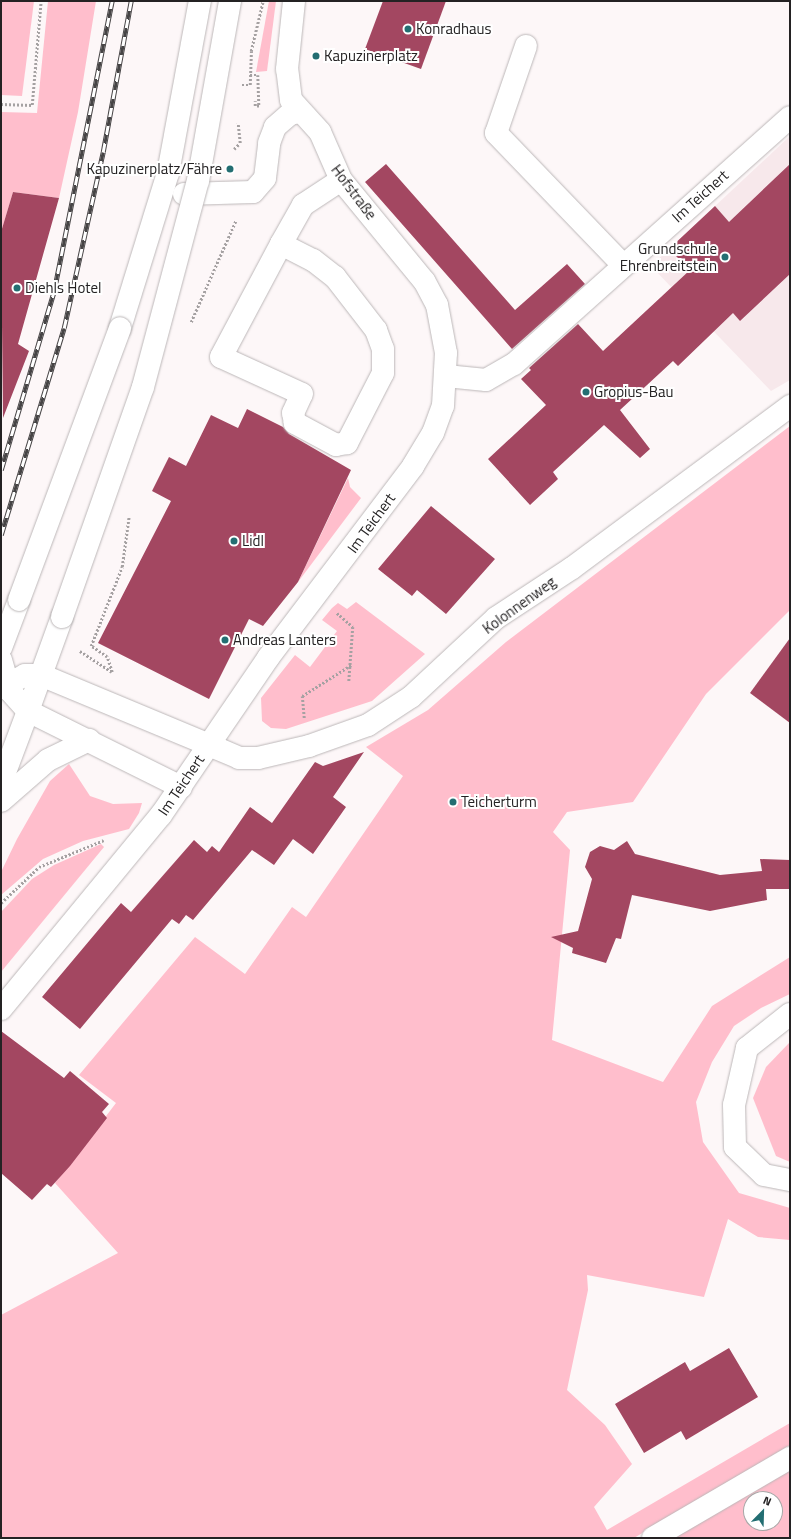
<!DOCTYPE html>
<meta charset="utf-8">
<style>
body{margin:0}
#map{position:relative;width:791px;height:1539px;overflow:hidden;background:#fdf7f8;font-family:"Titillium Web",sans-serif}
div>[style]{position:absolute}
.built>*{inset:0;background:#f7e8eb}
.green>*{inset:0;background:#ffbecc}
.building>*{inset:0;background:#a34761}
.path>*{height:2.5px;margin-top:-1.25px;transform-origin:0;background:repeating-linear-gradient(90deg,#a5a1a2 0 2px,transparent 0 4px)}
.roads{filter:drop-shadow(0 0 1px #bcb7b8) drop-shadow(0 0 1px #bcb7b8)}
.minor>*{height:22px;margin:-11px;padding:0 11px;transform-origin:11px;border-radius:11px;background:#fff}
.major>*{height:22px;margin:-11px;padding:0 11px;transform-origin:11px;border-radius:11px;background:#fff}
.highway>*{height:22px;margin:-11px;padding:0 11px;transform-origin:11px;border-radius:11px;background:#fff}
.rail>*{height:4.5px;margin-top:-2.25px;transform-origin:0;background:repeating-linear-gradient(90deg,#fff 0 9px,#464445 0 18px);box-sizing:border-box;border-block:1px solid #464445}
.path-bridge>*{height:2.5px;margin-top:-1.25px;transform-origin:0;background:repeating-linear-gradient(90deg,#a5a1a2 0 2px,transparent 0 4px)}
.bridges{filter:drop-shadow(0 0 1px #bcb7b8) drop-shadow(0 0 1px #bcb7b8)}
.major-bridge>*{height:22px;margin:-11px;padding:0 11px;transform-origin:11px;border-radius:11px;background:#fff}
.dots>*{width:11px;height:11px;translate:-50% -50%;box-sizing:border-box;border:2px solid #fff;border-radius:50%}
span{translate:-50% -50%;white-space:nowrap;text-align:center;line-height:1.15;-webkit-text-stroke:4px #fff;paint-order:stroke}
.poi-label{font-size:15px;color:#242223}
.left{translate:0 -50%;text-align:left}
.right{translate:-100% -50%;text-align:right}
.street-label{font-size:15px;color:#242223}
.frame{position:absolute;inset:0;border:2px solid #242223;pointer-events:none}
.north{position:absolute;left:743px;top:1491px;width:40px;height:40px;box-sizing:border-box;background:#fff;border:1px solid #a7a7a7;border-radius:50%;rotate:23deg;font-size:11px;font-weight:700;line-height:16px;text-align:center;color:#242223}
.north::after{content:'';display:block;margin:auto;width:14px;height:18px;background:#236e72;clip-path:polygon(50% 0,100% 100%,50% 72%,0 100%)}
</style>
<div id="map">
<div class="built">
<i style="clip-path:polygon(790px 136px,790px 380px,771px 391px,651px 266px)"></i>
</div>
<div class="green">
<i style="clip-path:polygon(1px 1px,34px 1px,22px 96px,1px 95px)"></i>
<i style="clip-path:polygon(48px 1px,96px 1px,78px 112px,59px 198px,13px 192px,1px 232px,1px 112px,37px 113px)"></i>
<i style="clip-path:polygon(269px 1px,276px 1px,267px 71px,256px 72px)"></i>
<i style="clip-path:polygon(790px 426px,790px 610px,706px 694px,633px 802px,567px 812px,553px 832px,570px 850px,552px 1040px,663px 1082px,712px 1006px,790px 957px,790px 994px,761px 1008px,734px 1026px,712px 1062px,696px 1102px,703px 1142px,739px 1193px,790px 1208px,790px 1240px,758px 1237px,728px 1219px,704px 1297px,587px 1275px,588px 1290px,567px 1390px,605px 1425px,632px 1464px,594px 1507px,607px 1530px,790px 1423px,790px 1445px,634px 1538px,1px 1538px,1px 1315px,118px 1253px,55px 1183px,116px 1103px,79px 1075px,195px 937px,245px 974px,292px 907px,306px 917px,403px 776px,366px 747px,428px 710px,506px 642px)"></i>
<i style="clip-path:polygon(348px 478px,350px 487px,361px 498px,298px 582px)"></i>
<i style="clip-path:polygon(356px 602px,425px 654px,372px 701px,286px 729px,271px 728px,262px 721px,261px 698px,295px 655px,310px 667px,337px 631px,322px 620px,332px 608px,338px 603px,347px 609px)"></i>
<i style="clip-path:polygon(69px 764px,90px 796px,113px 804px,142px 803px,139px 813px,129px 829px,83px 841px,43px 859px,1px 895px,1px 872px,17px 839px,50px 781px)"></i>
<i style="clip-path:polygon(101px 844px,104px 847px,1px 972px,1px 912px,32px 879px,54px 865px)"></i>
<i style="clip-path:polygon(790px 1042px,790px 1162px,776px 1156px,753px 1098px,766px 1067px)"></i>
<i style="clip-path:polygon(evenodd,790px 1468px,790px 1538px,667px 1538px,790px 1468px,751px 1499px,775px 1499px,775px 1523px,751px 1523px,751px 1499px)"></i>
</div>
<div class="building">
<i style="clip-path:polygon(383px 1px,446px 1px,421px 69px,365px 49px)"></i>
<i style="clip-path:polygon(386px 164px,515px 310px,567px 264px,585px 284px,512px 349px,365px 182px)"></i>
<i style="clip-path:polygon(790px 164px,790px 274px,740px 321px,733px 313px,678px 366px,673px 361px,620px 410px,650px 449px,640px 458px,604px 425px,553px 472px,558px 479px,530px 505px,488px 459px,546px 405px,521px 379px,531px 370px,529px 368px,578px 324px,603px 351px,690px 270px,669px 249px,715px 206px,729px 222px)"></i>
<i style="clip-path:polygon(13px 192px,59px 198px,18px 344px,29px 351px,3px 418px,1px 232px)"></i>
<i style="clip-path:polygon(247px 409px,283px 427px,289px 434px,351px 470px,298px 582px,263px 626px,249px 619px,209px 699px,98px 643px,171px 501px,152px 491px,169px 457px,186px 466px,211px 415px,238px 428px)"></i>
<i style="clip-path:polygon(431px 506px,495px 559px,446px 614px,417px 590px,412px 596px,378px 569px)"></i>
<i style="clip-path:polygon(790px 638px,790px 723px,750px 693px)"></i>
<i style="clip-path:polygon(364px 752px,333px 797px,346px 807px,313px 854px,293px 839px,274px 865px,252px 850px,193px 920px,186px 915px,179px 924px,172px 919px,80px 1029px,42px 997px,121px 903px,131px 912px,194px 840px,207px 852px,212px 846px,219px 852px,250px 807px,272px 823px,315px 762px,323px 766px)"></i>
<i style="clip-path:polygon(627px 841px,635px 854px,720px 875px,762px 871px,760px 859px,790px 860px,790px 889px,766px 889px,767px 900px,710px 911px,632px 895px,621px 939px,616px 938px,606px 963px,572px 953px,573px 948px,551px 937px,578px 931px,592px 879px,585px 867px,590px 852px,600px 846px,614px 850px)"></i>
<i style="clip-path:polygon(1px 1031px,64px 1078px,70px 1071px,109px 1104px,102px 1112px,107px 1118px,70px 1166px,51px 1187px,47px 1184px,32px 1200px,1px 1173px)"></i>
<i style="clip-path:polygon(729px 1348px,758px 1397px,686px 1440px,681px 1431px,644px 1453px,615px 1404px,685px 1362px,690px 1371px)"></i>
</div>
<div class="path">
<i style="left:250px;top:75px;width:8px"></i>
<i style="left:258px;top:75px;width:31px;rotate:88deg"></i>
<i style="left:259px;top:106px;width:4px;rotate:180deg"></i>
<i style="left:255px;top:106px;width:5px;rotate:-90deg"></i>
<i style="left:242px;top:85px;width:8px"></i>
<i style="left:250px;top:85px;width:34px;rotate:-88deg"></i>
<i style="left:251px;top:51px;width:51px;rotate:-76.5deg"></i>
<i style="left:1px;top:104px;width:31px;rotate:2deg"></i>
<i style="left:32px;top:105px;width:104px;rotate:-85.1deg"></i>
<i style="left:191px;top:322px;width:111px;rotate:-66.2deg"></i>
<i style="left:337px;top:613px;width:21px;rotate:41deg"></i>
<i style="left:353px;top:627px;width:54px;rotate:94.2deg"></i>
<i style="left:80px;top:651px;width:38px;rotate:33deg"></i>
<i style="left:112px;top:672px;width:16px;rotate:-108deg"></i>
<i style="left:107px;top:657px;width:19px;rotate:-145deg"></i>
<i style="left:91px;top:646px;width:85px;rotate:-68.6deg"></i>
<i style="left:122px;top:567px;width:51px;rotate:-82.2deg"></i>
<i style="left:304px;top:718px;width:22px;rotate:-95deg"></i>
<i style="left:302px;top:696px;width:58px;rotate:-32.3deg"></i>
<i style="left:1px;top:903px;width:52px;rotate:-43.5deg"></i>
<i style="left:39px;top:867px;width:70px;rotate:-22.6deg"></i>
</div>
<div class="roads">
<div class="minor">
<i style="left:526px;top:46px;width:92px;rotate:109deg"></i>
<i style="left:496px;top:133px;width:183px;rotate:46.1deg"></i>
<i style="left:184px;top:194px;width:69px;rotate:-1.7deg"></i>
<i style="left:253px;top:192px;width:18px;rotate:-49deg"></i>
<i style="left:265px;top:178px;width:35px;rotate:-83deg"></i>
<i style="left:269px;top:143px;width:17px;rotate:-69deg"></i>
<i style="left:275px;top:127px;width:20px;rotate:-41deg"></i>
<i style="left:290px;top:114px;width:9px;rotate:-13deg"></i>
<i style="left:281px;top:244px;width:36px;rotate:27deg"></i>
<i style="left:313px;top:260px;width:28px;rotate:38deg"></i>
<i style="left:335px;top:277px;width:67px;rotate:52.3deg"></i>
<i style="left:376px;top:330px;width:20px;rotate:70deg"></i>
<i style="left:383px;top:349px;width:24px;rotate:90deg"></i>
<i style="left:383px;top:373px;width:79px;rotate:117.2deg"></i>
<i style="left:347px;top:443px;width:11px;rotate:170deg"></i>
<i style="left:336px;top:445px;width:47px;rotate:-151.8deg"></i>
<i style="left:295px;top:423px;width:10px;rotate:-101deg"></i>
<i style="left:293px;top:413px;width:21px;rotate:-65deg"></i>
<i style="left:302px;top:394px;width:89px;rotate:-155.4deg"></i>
<i style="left:221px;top:357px;width:128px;rotate:-62deg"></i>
<i style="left:281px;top:244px;width:45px;rotate:-60.6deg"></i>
<i style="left:303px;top:205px;width:45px;rotate:-33.3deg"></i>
<i style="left:446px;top:376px;width:40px;rotate:5.7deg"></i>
<i style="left:486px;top:380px;width:32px;rotate:-30deg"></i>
<i style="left:514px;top:364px;width:370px;rotate:-41.8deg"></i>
<i style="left:209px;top:745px;width:33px;rotate:23deg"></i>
<i style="left:239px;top:758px;width:19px"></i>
<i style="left:258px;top:758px;width:52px;rotate:-13.2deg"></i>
<i style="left:309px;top:746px;width:63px;rotate:-19.6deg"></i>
<i style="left:368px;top:725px;width:51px;rotate:-33.1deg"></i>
<i style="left:411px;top:697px;width:116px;rotate:-42.9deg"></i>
<i style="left:496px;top:618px;width:91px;rotate:-33.3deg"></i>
<i style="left:572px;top:568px;width:272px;rotate:-36.6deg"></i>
<i style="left:1px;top:1009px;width:251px;rotate:-50.5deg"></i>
<i style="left:161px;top:815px;width:190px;rotate:-55.7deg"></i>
<i style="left:268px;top:658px;width:241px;rotate:-52.9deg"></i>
<i style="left:413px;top:466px;width:39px;rotate:-59deg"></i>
<i style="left:433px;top:433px;width:29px;rotate:-70deg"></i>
<i style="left:443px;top:406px;width:53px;rotate:-86.8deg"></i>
<i style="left:446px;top:353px;width:49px;rotate:-100.6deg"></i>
<i style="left:437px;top:305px;width:27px;rotate:-118deg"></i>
<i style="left:424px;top:281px;width:131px;rotate:-129.4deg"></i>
<i style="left:341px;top:180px;width:52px;rotate:-113.6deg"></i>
<i style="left:320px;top:132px;width:43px;rotate:-132.2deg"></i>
<i style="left:291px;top:100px;width:31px;rotate:-97deg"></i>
<i style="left:287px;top:69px;width:68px;rotate:-84.1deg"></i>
<i style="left:790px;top:1014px;width:55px;rotate:141.7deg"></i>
<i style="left:747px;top:1048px;width:58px;rotate:102.8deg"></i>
<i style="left:734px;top:1105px;width:42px;rotate:88.6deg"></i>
<i style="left:735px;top:1147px;width:40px;rotate:44deg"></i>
<i style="left:764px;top:1175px;width:26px;rotate:11deg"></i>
<i style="left:653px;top:1538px;width:159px;rotate:-30.3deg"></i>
</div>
<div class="major">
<i style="left:120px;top:328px;width:162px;rotate:-72.8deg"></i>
<i style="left:168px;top:173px;width:175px;rotate:-79.5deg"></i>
<i style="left:1px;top:648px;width:51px;rotate:-69.4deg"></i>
<i style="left:1px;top:660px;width:32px;rotate:74deg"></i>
<i style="left:10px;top:691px;width:27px;rotate:48deg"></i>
<i style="left:28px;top:711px;width:171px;rotate:26.4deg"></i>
<i style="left:41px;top:675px;width:182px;rotate:22.6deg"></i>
<i style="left:28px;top:711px;width:100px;rotate:-70.1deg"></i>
</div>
<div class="highway">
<i style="left:1px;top:688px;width:27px;rotate:-28deg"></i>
<i style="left:25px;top:675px;width:16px"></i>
<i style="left:1px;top:783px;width:77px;rotate:-69.4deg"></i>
<i style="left:1px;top:801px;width:62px;rotate:-41.1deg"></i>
<i style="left:48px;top:760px;width:46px;rotate:-26deg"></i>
</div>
</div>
<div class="rail">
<i style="left:1px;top:470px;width:187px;rotate:-73.5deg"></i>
<i style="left:54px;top:291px;width:296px;rotate:-78.7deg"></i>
<i style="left:1px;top:535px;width:216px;rotate:-73.1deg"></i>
<i style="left:64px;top:328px;width:180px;rotate:-77.5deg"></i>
<i style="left:103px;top:152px;width:154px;rotate:-79.5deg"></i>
</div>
<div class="path-bridge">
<i style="left:234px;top:149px;width:8px;rotate:-45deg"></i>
<i style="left:240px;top:143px;width:20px;rotate:-96deg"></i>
</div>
<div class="bridges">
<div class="major-bridge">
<i style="left:19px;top:600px;width:290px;rotate:-69.6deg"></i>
<i style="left:62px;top:617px;width:244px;rotate:-70.6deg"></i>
<i style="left:143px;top:387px;width:213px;rotate:-75.1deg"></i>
<i style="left:198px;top:181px;width:183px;rotate:-79.9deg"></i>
</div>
</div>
<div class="dots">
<i style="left:408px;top:29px;background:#236e72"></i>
<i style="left:316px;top:56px;background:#236e72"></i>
<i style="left:230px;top:169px;background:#236e72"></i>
<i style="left:725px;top:257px;background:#236e72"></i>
<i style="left:17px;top:288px;background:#236e72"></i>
<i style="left:586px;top:392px;background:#236e72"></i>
<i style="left:234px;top:541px;background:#236e72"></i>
<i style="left:225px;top:640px;background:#236e72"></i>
<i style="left:453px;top:802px;background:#236e72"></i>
</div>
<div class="poi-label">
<span class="left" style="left:416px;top:29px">Konradhaus</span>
<span class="left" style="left:324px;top:56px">Kapuzinerplatz</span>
<span class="right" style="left:222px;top:169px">Kapuzinerplatz/Fähre</span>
<span class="right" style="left:717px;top:257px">Grundschule<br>Ehrenbreitstein</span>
<span class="left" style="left:25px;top:288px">Diehls Hotel</span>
<span class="left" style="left:594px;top:392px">Gropius-Bau</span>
<span class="left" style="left:242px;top:541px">Lidl</span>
<span class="left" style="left:233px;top:640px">Andreas Lanters</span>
<span class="left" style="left:461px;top:802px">Teicherturm</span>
</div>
<div class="street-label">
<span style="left:354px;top:192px;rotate:53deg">Hofstraße</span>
<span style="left:700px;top:196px;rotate:-42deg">Im Teichert</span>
<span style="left:371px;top:523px;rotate:-54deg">Im Teichert</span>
<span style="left:519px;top:605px;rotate:-36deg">Kolonnenweg</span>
<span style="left:181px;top:785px;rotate:-56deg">Im Teichert</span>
</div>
<div class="frame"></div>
<div class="north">N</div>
</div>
